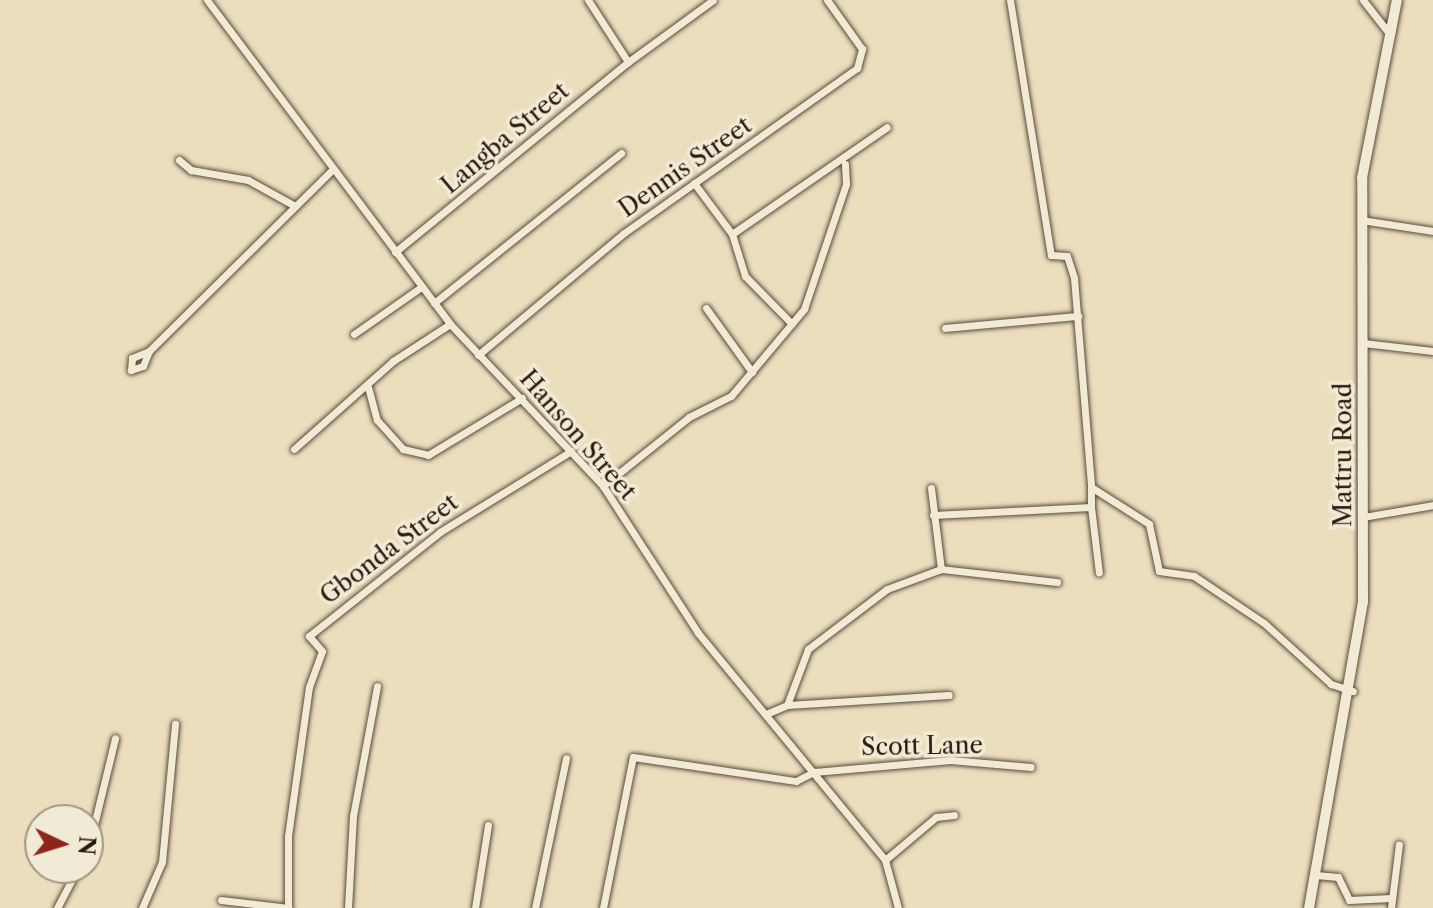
<!DOCTYPE html>
<style>
body{margin:0}
#map{position:relative;width:1433px;height:908px;overflow:hidden;background:#eadebd;font-family:"Libre Caslon Text",serif}
div>[style]{position:absolute}
.roads{filter:drop-shadow(0 0 2px #5b4a3a) drop-shadow(0 0 2px #5b4a3a)}
.minor>*{height:7px;margin:-3.5px;padding:0 3.5px;transform-origin:3.5px;border-radius:3.5px;background:#f1ead4}
.secondary>*{height:10px;margin:-5px;padding:0 5px;transform-origin:5px;border-radius:5px;background:#f1ead4}
span{translate:-50% -50%;white-space:nowrap;text-align:center;line-height:1.15;-webkit-text-stroke:7px #f1ead4;paint-order:stroke}
.street-label{font-size:24px;color:#2b180f}
.north{position:absolute;left:24px;top:804px;width:80px;height:80px;box-sizing:border-box;background:#f1ead4;border:2px solid #a29685;border-radius:50%;rotate:94deg;font-size:22px;font-weight:700;line-height:32px;text-align:center;color:#2b180f}
.north::after{content:'';display:block;margin:auto;width:28px;height:36px;background:#8f2418;clip-path:polygon(50% 0,100% 100%,50% 72%,0 100%)}
</style>
<div id="map">
<div class="roads">
<div class="minor">
<i style="left:207px;top:0;width:405px;rotate:53.1deg"></i>
<i style="left:450px;top:324px;width:223px;rotate:46.6deg"></i>
<i style="left:603px;top:486px;width:175px;rotate:57.1deg"></i>
<i style="left:698px;top:633px;width:294px;rotate:50.5deg"></i>
<i style="left:885px;top:860px;width:50px;rotate:74.8deg"></i>
<i style="left:1010px;top:0;width:258px;rotate:80.9deg"></i>
<i style="left:1051px;top:255px;width:16px;rotate:4deg"></i>
<i style="left:1067px;top:256px;width:23px;rotate:72deg"></i>
<i style="left:1074px;top:278px;width:210px;rotate:85.3deg"></i>
<i style="left:1363px;top:0;width:39px;rotate:52deg"></i>
<i style="left:628px;top:62px;width:105px;rotate:-36.1deg"></i>
<i style="left:179px;top:160px;width:16px;rotate:40deg"></i>
<i style="left:191px;top:170px;width:58px;rotate:10deg"></i>
<i style="left:248px;top:180px;width:54px;rotate:29deg"></i>
<i style="left:694px;top:183px;width:64px;rotate:53.3deg"></i>
<i style="left:732px;top:234px;width:44px;rotate:72.8deg"></i>
<i style="left:745px;top:276px;width:67px;rotate:45.6deg"></i>
<i style="left:1361px;top:220px;width:73px;rotate:8.7deg"></i>
<i style="left:732px;top:234px;width:188px;rotate:-34.6deg"></i>
<i style="left:395px;top:252px;width:301px;rotate:-39.2deg"></i>
<i style="left:628px;top:62px;width:74px;rotate:-122.8deg"></i>
<i style="left:434px;top:303px;width:240px;rotate:-38.7deg"></i>
<i style="left:706px;top:308px;width:79px;rotate:54.3deg"></i>
<i style="left:945px;top:328px;width:134px;rotate:-5.2deg"></i>
<i style="left:354px;top:334px;width:80px;rotate:-34.9deg"></i>
<i style="left:1363px;top:343px;width:70px;rotate:6.5deg"></i>
<i style="left:149px;top:351px;width:16px;rotate:112deg"></i>
<i style="left:143px;top:366px;width:13px;rotate:162deg"></i>
<i style="left:131px;top:370px;width:12px;rotate:-85deg"></i>
<i style="left:132px;top:358px;width:18px;rotate:-22deg"></i>
<i style="left:149px;top:351px;width:256px;rotate:-44.7deg"></i>
<i style="left:478px;top:355px;width:190px;rotate:-39.9deg"></i>
<i style="left:624px;top:233px;width:286px;rotate:-35.3deg"></i>
<i style="left:857px;top:68px;width:20px;rotate:-75deg"></i>
<i style="left:862px;top:49px;width:60px;rotate:-125.5deg"></i>
<i style="left:368px;top:387px;width:34px;rotate:75deg"></i>
<i style="left:377px;top:420px;width:39px;rotate:48deg"></i>
<i style="left:403px;top:449px;width:26px;rotate:13deg"></i>
<i style="left:428px;top:455px;width:110px;rotate:-31.2deg"></i>
<i style="left:294px;top:449px;width:132px;rotate:-41.6deg"></i>
<i style="left:393px;top:361px;width:68px;rotate:-33deg"></i>
<i style="left:603px;top:486px;width:110px;rotate:-38.7deg"></i>
<i style="left:689px;top:417px;width:47px;rotate:-26.6deg"></i>
<i style="left:731px;top:396px;width:114px;rotate:-50deg"></i>
<i style="left:804px;top:309px;width:132px;rotate:-71.4deg"></i>
<i style="left:846px;top:184px;width:20px;rotate:-93deg"></i>
<i style="left:931px;top:488px;width:82px;rotate:83deg"></i>
<i style="left:1091px;top:507px;width:66px;rotate:83.1deg"></i>
<i style="left:933px;top:515px;width:158px;rotate:-2.9deg"></i>
<i style="left:1091px;top:507px;width:20px;rotate:-90deg"></i>
<i style="left:1091px;top:487px;width:69px;rotate:32.5deg"></i>
<i style="left:1149px;top:524px;width:48px;rotate:78deg"></i>
<i style="left:1159px;top:571px;width:35px;rotate:8deg"></i>
<i style="left:1194px;top:576px;width:84px;rotate:33.9deg"></i>
<i style="left:1264px;top:623px;width:91px;rotate:42.3deg"></i>
<i style="left:1331px;top:684px;width:23px;rotate:18deg"></i>
<i style="left:1363px;top:517px;width:71px;rotate:-9.7deg"></i>
<i style="left:787px;top:705px;width:162px;rotate:-3.5deg"></i>
<i style="left:766px;top:714px;width:23px;rotate:-23deg"></i>
<i style="left:787px;top:705px;width:60px;rotate:-69.4deg"></i>
<i style="left:808px;top:649px;width:99px;rotate:-37.2deg"></i>
<i style="left:887px;top:589px;width:58px;rotate:-20.3deg"></i>
<i style="left:941px;top:569px;width:117px;rotate:6.4deg"></i>
<i style="left:88px;top:850px;width:115px;rotate:-76.4deg"></i>
<i style="left:885px;top:860px;width:67px;rotate:-40.1deg"></i>
<i style="left:936px;top:817px;width:18px;rotate:-6deg"></i>
<i style="left:1316px;top:875px;width:22px;rotate:5deg"></i>
<i style="left:1338px;top:877px;width:25px;rotate:64deg"></i>
<i style="left:1349px;top:900px;width:42px;rotate:-2.7deg"></i>
<i style="left:221px;top:900px;width:68px;rotate:6.7deg"></i>
<i style="left:57px;top:908px;width:45px;rotate:-62.3deg"></i>
<i style="left:142px;top:908px;width:50px;rotate:-66.5deg"></i>
<i style="left:162px;top:862px;width:139px;rotate:-84.6deg"></i>
<i style="left:288px;top:908px;width:72px;rotate:-90deg"></i>
<i style="left:288px;top:836px;width:150px;rotate:-82deg"></i>
<i style="left:309px;top:687px;width:38px;rotate:-70deg"></i>
<i style="left:322px;top:651px;width:20px;rotate:-131deg"></i>
<i style="left:309px;top:636px;width:167px;rotate:-38.4deg"></i>
<i style="left:440px;top:532px;width:154px;rotate:-31.7deg"></i>
<i style="left:348px;top:908px;width:92px;rotate:-86.9deg"></i>
<i style="left:353px;top:816px;width:132px;rotate:-79.5deg"></i>
<i style="left:475px;top:908px;width:84px;rotate:-81.1deg"></i>
<i style="left:535px;top:908px;width:153px;rotate:-78.3deg"></i>
<i style="left:603px;top:908px;width:154px;rotate:-78.8deg"></i>
<i style="left:633px;top:757px;width:165px;rotate:8.4deg"></i>
<i style="left:796px;top:781px;width:20px;rotate:-27deg"></i>
<i style="left:814px;top:772px;width:137px;rotate:-5deg"></i>
<i style="left:950px;top:760px;width:81px;rotate:4.9deg"></i>
<i style="left:1391px;top:908px;width:64px;rotate:-82.9deg"></i>
</div>
<div class="secondary">
<i style="left:1309px;top:908px;width:311px;rotate:-80deg"></i>
<i style="left:1363px;top:602px;width:424px;rotate:-90.1deg"></i>
<i style="left:1362px;top:178px;width:181px;rotate:-78.9deg"></i>
</div>
</div>
<div class="street-label">
<span style="left:505px;top:138px;rotate:-40deg">Langba Street</span>
<span style="left:685px;top:167px;rotate:-35deg">Dennis Street</span>
<span style="left:578px;top:435px;rotate:49deg">Hanson Street</span>
<span style="left:1343px;top:455px;rotate:-90deg">Mattru Road</span>
<span style="left:389px;top:549px;rotate:-37deg">Gbonda Street</span>
<span style="left:922px;top:746px;rotate:-1deg">Scott Lane</span>
</div>
<div class="north">N</div>
</div>
